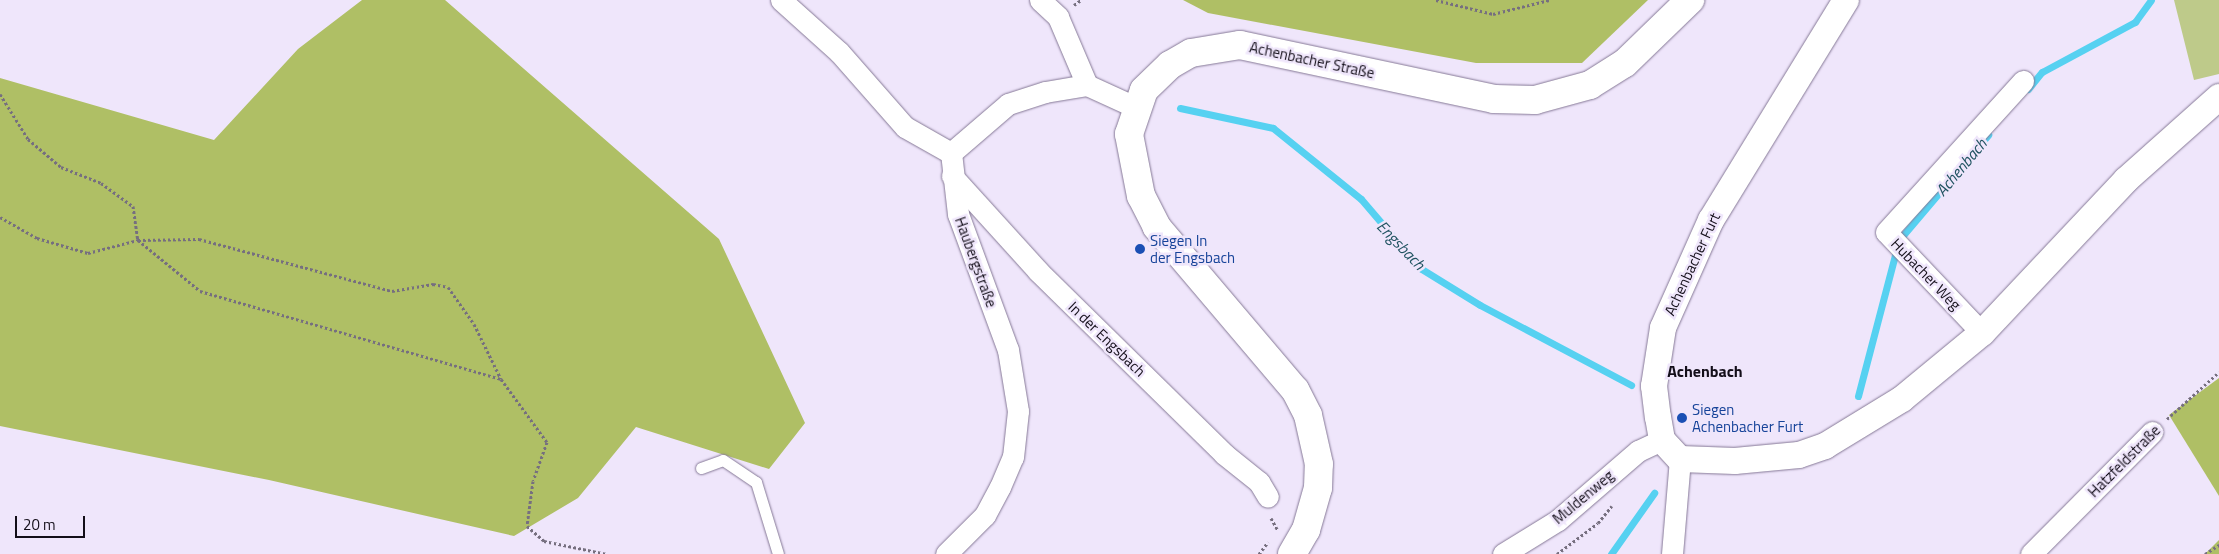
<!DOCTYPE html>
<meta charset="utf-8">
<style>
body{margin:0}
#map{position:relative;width:2219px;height:554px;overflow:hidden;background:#efe6fb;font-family:"Titillium Web",sans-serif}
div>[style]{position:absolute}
.green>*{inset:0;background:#beca8a}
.forest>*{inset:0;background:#afbf65}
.stream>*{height:7px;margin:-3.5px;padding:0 3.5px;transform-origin:3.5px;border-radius:3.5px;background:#56d1f1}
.path>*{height:3px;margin-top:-1.5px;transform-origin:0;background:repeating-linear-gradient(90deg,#766f7f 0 2.5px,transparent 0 5px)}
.roads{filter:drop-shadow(0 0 1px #857896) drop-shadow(0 0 1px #857896)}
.service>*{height:11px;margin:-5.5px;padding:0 5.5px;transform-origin:5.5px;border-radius:5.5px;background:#fff}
.minor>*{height:21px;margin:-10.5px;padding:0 10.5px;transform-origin:10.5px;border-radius:10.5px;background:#fff}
.tertiary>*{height:26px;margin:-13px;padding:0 13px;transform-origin:13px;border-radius:13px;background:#fff}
.secondary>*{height:28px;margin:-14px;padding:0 14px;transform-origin:14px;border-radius:14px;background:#fff}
.dots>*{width:14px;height:14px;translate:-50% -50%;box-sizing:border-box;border:2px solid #efe6fb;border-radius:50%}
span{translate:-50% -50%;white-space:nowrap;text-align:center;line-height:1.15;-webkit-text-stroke:5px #efe6fb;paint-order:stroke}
.street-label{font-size:15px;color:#130e19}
.transit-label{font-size:15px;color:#164399}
.left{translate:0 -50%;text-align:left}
.water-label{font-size:16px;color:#205361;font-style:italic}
.neighbourhood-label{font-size:16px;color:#130e19;font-weight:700}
.scale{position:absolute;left:15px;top:516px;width:70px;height:22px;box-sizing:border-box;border:2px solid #130e19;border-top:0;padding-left:6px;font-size:15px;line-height:18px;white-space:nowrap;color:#130e19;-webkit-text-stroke:4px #efe6fb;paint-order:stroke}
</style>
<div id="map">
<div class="green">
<i style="clip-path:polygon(2174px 0,2219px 0,2219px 74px,2194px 80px)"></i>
</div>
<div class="forest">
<i style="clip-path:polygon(362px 0,445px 0,719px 239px,805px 423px,769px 469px,636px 427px,578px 498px,514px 536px,269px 480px,0 426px,0 78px,214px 140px,298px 49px)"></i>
<i style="clip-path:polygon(1183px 0,1648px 0,1582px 63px,1476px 63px,1208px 13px)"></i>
<i style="clip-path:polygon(2219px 378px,2219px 496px,2169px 415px)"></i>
<i style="clip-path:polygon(2219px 540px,2219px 554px,2205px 554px)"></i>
</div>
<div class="stream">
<i style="left:2028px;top:89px;width:22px;rotate:-51deg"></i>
<i style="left:2042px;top:72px;width:106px;rotate:-28.3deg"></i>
<i style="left:2135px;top:22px;width:27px;rotate:-54deg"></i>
<i style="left:1180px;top:108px;width:95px;rotate:12.1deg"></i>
<i style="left:1273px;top:128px;width:113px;rotate:38.9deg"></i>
<i style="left:1361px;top:199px;width:91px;rotate:49.5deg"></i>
<i style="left:1420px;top:268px;width:70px;rotate:31.7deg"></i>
<i style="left:1480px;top:305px;width:171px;rotate:27.9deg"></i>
<i style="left:1858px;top:396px;width:161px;rotate:-75.3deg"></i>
<i style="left:1899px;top:240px;width:138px;rotate:-49.7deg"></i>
<i style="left:1611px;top:554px;width:75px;rotate:-54.8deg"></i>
</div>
<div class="path">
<i style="left:1436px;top:0;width:59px;rotate:13.8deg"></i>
<i style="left:1493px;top:14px;width:58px;rotate:-14deg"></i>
<i style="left:1074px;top:5px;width:9px;rotate:-36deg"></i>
<i style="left:0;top:94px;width:53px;rotate:58.1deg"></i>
<i style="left:28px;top:139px;width:43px;rotate:40.3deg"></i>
<i style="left:61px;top:167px;width:43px;rotate:21.8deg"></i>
<i style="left:101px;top:183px;width:39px;rotate:36deg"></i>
<i style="left:133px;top:206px;width:34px;rotate:82deg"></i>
<i style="left:138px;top:240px;width:80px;rotate:39.4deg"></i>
<i style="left:200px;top:291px;width:314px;rotate:16.3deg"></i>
<i style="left:0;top:217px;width:43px;rotate:29.6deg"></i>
<i style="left:37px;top:238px;width:53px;rotate:16.4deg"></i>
<i style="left:88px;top:253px;width:52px;rotate:-14.6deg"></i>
<i style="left:138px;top:240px;width:61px;rotate:-0.9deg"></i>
<i style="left:199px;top:239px;width:200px;rotate:15.1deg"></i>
<i style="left:392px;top:291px;width:42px;rotate:-9.7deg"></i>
<i style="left:433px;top:284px;width:15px;rotate:11deg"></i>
<i style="left:448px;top:287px;width:45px;rotate:54.9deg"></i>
<i style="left:474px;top:324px;width:61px;rotate:63.9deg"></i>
<i style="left:501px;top:379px;width:78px;rotate:53.9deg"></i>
<i style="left:547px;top:442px;width:41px;rotate:109.7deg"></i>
<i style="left:533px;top:481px;width:45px;rotate:97.6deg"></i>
<i style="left:527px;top:526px;width:23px;rotate:41deg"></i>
<i style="left:544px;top:541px;width:64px;rotate:11.7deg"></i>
<i style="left:2167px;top:419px;width:70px;rotate:-42.1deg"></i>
<i style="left:1271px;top:518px;width:13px;rotate:61deg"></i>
<i style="left:1259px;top:554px;width:15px;rotate:-53deg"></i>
<i style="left:1557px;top:554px;width:51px;rotate:-37.1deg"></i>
<i style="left:1598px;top:523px;width:22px;rotate:-51deg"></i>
<i style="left:2205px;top:554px;width:17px;rotate:-33deg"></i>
</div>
<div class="roads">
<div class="service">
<i style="left:701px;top:468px;width:23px;rotate:-20deg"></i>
<i style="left:723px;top:460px;width:40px;rotate:34deg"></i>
<i style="left:756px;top:482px;width:75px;rotate:73deg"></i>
</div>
<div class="minor">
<i style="left:781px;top:0;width:78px;rotate:41.9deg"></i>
<i style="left:839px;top:52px;width:100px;rotate:48.7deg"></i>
<i style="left:905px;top:127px;width:53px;rotate:29.5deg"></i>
<i style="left:1040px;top:0;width:25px;rotate:43deg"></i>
<i style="left:1058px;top:17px;width:74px;rotate:66.9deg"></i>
<i style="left:952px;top:176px;width:128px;rotate:47.8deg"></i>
<i style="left:1038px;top:271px;width:261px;rotate:44.5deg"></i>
<i style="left:1224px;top:454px;width:45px;rotate:38.7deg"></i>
<i style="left:1259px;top:482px;width:17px;rotate:59deg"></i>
<i style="left:1982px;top:333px;width:139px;rotate:-133.5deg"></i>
<i style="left:1886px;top:232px;width:204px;rotate:-47.8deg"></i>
<i style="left:946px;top:554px;width:55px;rotate:-45deg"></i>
<i style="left:985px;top:515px;width:32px;rotate:-62deg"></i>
<i style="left:1000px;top:487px;width:33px;rotate:-67deg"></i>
<i style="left:1013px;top:457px;width:46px;rotate:-83.8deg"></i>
<i style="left:1018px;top:411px;width:62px;rotate:-99.3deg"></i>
<i style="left:1008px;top:350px;width:145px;rotate:-110.2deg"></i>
<i style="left:958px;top:214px;width:61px;rotate:-96.5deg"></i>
<i style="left:951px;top:153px;width:75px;rotate:-40.7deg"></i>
<i style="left:1008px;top:104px;width:39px;rotate:-18deg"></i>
<i style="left:1045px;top:92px;width:43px;rotate:-9.5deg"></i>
<i style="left:1087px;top:85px;width:53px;rotate:24.6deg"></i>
<i style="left:1503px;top:554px;width:65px;rotate:-31.7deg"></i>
<i style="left:1558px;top:520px;width:106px;rotate:-40.8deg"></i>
<i style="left:1638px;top:451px;width:26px;rotate:-25deg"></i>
<i style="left:1672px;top:554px;width:95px;rotate:-85.2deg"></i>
<i style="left:2031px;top:554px;width:172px;rotate:-45.2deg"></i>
</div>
<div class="tertiary">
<i style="left:1846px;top:0;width:258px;rotate:121.5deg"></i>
<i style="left:1711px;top:220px;width:118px;rotate:114deg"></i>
<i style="left:1663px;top:328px;width:59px;rotate:98.8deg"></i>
<i style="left:1654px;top:386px;width:31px;rotate:83deg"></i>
<i style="left:1658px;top:417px;width:23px;rotate:80deg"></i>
<i style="left:1662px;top:440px;width:26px;rotate:47deg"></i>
<i style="left:1680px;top:459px;width:55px;rotate:2.1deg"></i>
<i style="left:1735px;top:461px;width:64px;rotate:-5.4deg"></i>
<i style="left:1799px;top:455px;width:28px;rotate:-19deg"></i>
<i style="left:1825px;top:446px;width:90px;rotate:-31.4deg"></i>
<i style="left:1902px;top:399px;width:104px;rotate:-39.5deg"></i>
<i style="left:1982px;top:333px;width:210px;rotate:-46.7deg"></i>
<i style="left:2126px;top:180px;width:125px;rotate:-41.7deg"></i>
</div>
<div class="secondary">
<i style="left:1292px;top:554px;width:28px;rotate:-60deg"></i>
<i style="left:1306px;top:530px;width:44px;rotate:-74.1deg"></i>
<i style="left:1318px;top:488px;width:24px;rotate:-88deg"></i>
<i style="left:1319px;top:464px;width:50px;rotate:-102.7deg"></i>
<i style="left:1308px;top:415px;width:28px;rotate:-117deg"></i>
<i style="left:1295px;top:390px;width:214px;rotate:-130.3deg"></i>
<i style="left:1157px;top:227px;width:35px;rotate:-117deg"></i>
<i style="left:1141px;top:196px;width:63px;rotate:-101deg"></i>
<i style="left:1129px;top:134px;width:46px;rotate:-71.2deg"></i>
<i style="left:1144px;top:90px;width:36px;rotate:-44deg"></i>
<i style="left:1170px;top:65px;width:24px;rotate:-30deg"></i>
<i style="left:1191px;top:53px;width:50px;rotate:-9.3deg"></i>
<i style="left:1240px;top:45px;width:260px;rotate:12deg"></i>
<i style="left:1494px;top:99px;width:41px;rotate:1.4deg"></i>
<i style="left:1535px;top:100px;width:57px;rotate:-15.3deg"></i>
<i style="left:1590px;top:85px;width:41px;rotate:-32.2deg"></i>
<i style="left:1625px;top:63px;width:91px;rotate:-44.1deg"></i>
</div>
</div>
<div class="dots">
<i style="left:1140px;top:249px;background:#1a4fb4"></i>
<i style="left:1682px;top:418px;background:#1a4fb4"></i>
</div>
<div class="street-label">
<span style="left:1312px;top:60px;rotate:12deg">Achenbacher Straße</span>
<span style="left:976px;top:262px;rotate:70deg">Haubergstraße</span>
<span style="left:1692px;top:264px;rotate:-65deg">Achenbacher Furt</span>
<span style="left:1926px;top:274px;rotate:46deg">Hubacher Weg</span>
<span style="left:1107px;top:339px;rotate:44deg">In der Engsbach</span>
<span style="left:2124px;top:461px;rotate:-45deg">Hatzfeldstraße</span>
<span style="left:1583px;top:497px;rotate:-40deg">Muldenweg</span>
</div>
<div class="transit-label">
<span class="left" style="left:1150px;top:249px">Siegen In<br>der Engsbach</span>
<span class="left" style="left:1692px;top:418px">Siegen<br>Achenbacher Furt</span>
</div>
<div class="water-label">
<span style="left:1961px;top:167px;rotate:-50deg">Achenbach</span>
<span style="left:1401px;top:245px;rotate:46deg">Engsbach</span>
</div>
<div class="neighbourhood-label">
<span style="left:1705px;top:371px">Achenbach</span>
</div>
<div class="scale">20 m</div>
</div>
